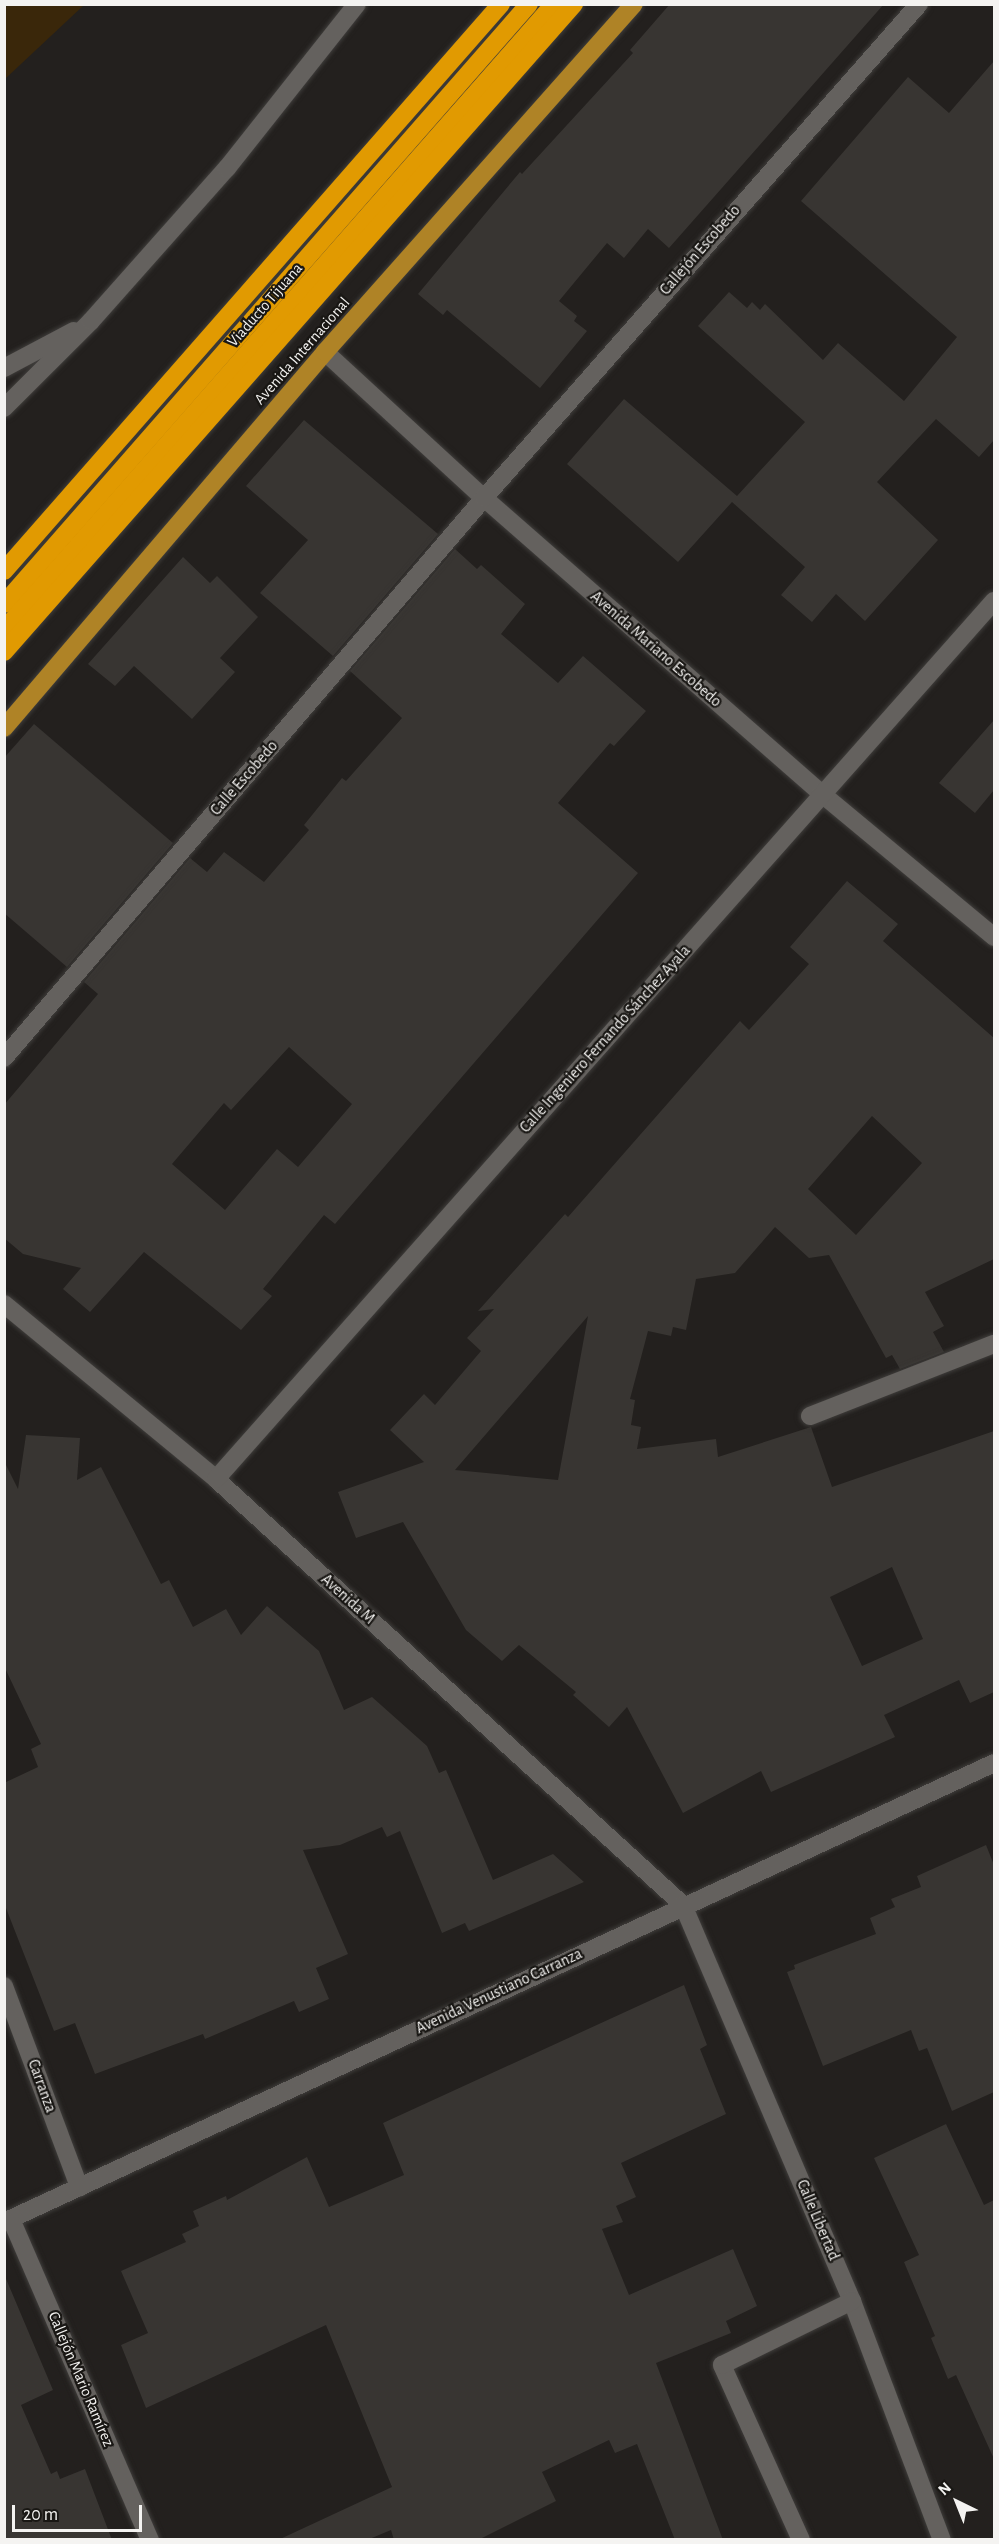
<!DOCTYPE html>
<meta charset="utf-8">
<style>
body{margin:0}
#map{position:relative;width:999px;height:2544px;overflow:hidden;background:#23201e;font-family:"Alegreya Sans",sans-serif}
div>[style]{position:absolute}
.green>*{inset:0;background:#3a270a}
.building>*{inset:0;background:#383532}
.roads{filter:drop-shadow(0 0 2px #3f3d3b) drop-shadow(0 0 2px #3f3d3b)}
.minor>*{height:18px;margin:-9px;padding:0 9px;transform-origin:9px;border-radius:9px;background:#64615e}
.major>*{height:18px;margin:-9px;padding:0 9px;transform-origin:9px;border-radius:9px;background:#af8326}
.highway>*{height:18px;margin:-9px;padding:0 9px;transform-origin:9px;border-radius:9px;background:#e19a01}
span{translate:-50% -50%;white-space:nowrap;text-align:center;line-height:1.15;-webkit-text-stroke:4.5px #191714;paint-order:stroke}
.street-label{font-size:16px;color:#f4f3f1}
.frame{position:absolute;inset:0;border:6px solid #f4f3f1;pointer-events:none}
.north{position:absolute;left:927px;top:2472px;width:60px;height:60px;-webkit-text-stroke:4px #191714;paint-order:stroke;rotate:317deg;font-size:16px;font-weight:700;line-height:24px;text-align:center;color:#f4f3f1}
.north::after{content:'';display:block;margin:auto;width:21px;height:27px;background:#f4f3f1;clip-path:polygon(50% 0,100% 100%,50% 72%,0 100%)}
.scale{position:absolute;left:12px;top:2505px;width:130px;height:27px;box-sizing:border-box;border:3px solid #f4f3f1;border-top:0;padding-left:8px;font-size:18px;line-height:21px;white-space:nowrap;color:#f4f3f1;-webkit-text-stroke:4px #191714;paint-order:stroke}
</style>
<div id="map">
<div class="green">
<i style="clip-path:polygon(5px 4px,84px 4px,84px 5px,5px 79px)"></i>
</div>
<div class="building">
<i style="clip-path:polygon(670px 4px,884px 4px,669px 248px,648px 229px,624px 258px,607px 243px,559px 301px,577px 316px,574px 321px,587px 331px,540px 388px,447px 310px,443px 315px,418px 294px,520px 172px,522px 174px,633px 53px,630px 50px)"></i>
<i style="clip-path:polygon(994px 61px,994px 440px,979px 457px,936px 419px,877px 482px,938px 540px,865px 621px,836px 594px,812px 622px,781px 595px,805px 567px,732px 502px,678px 562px,567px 464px,624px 399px,737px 496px,805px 422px,698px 326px,729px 292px,747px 308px,752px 302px,760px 310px,765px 304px,823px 360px,838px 343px,904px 401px,957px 337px,801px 201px,908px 77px,949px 113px)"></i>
<i style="clip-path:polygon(304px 420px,438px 534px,333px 656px,260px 593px,308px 540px,246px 486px)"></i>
<i style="clip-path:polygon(evenodd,455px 549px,477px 569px,481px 565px,525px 604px,501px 634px,558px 683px,583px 656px,646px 711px,614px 746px,610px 743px,558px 803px,638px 873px,335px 1224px,324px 1215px,263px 1289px,272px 1296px,241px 1330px,144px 1252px,90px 1312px,63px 1289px,81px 1268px,23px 1254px,4px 1238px,4px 1105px,98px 994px,84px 982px,190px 858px,207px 872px,224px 852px,264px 882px,309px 830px,304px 825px,342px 778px,346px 781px,402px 718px,350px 671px,455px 549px,289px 1047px,352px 1104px,298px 1167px,277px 1149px,225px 1210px,172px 1164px,224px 1103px,231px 1110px,289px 1047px)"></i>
<i style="clip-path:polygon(183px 557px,210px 583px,217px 576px,258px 617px,220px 658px,235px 672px,192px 719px,134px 666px,115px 686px,88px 664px)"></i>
<i style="clip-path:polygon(994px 720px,994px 790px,975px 813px,939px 783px)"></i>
<i style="clip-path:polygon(34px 724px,173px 843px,67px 967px,4px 913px,4px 758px)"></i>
<i style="clip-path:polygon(evenodd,847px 881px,898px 924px,883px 941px,994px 1038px,994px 1259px,925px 1292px,944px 1326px,933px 1332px,944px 1352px,900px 1369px,892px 1355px,886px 1358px,829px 1255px,809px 1258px,775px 1227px,735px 1273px,696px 1279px,686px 1330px,673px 1327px,671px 1336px,648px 1331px,630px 1399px,635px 1400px,631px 1425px,641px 1427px,637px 1449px,716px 1439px,718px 1457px,811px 1427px,832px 1487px,994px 1431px,994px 1692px,970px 1703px,959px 1680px,884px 1715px,895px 1737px,771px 1792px,761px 1771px,683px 1813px,627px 1707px,609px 1727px,573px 1695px,576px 1692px,519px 1645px,502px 1661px,466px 1630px,403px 1522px,356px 1538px,338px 1492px,424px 1462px,390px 1430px,424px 1394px,435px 1405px,481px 1351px,467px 1338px,494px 1309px,478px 1311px,565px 1214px,568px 1217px,740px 1021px,749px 1030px,809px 964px,790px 947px,847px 881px,872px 1116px,922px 1163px,856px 1235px,808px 1189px,872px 1116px,847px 881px,588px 1316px,558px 1480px,455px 1470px,588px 1316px,847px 881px,892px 1567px,923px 1639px,862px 1666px,830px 1597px,892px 1567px)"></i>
<i style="clip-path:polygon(26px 1435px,80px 1438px,77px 1480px,101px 1467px,161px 1584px,169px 1580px,193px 1627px,226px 1609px,241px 1635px,267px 1606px,319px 1651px,344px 1710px,372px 1697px,427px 1746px,439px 1773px,446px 1770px,493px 1880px,553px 1854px,584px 1882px,469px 1931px,465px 1923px,442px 1933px,400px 1831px,387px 1837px,382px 1827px,340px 1845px,303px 1850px,348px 1954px,316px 1968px,329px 1999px,299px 2012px,294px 2001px,205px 2039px,203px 2034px,95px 2074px,75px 2023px,54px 2031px,4px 1903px,4px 1783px,38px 1767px,31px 1749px,41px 1744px,4px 1666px,4px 1461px,18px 1489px)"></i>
<i style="clip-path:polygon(986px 1845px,994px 1865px,994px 2092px,952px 2111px,927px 2048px,919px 2051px,911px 2030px,823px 2066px,787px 1972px,795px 1969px,794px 1965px,876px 1934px,870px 1918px,895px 1907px,891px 1899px,921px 1887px,917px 1876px)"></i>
<i style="clip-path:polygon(684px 1985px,707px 2045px,700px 2049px,726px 2114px,621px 2163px,636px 2197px,616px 2206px,623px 2222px,602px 2229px,629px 2295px,733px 2249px,757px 2306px,726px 2321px,731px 2333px,656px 2363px,723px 2540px,675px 2540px,637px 2444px,615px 2453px,609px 2440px,542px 2472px,556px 2501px,478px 2540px,394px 2540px,391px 2530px,367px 2540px,278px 2540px,392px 2487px,326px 2325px,146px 2408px,121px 2345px,148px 2333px,121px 2271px,186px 2242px,182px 2234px,199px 2226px,193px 2211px,226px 2196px,227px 2200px,307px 2157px,329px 2207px,404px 2175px,383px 2123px)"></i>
<i style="clip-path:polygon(946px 2124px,984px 2205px,994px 2200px,994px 2459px,956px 2375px,948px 2379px,931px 2338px,935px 2336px,904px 2262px,919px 2255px,874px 2158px)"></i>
<i style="clip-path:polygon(4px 2274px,53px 2390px,21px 2405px,51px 2474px,57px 2471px,60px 2479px,85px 2469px,112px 2540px,4px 2540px)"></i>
</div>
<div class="roads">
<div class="minor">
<i style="left:325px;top:352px;width:216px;rotate:42.6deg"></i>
<i style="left:484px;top:498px;width:449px;rotate:41.2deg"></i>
<i style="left:822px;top:794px;width:224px;rotate:39.7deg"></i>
<i style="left:4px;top:368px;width:79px;rotate:-27.9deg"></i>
<i style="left:4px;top:408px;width:123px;rotate:-45deg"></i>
<i style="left:91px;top:321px;width:205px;rotate:-48.4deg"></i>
<i style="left:227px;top:168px;width:209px;rotate:-51.6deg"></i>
<i style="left:4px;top:1058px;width:738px;rotate:-49.4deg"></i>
<i style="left:484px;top:498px;width:658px;rotate:-48.63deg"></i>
<i style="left:4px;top:1304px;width:275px;rotate:39.5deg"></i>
<i style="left:216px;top:1479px;width:632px;rotate:42.37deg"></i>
<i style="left:683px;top:1905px;width:431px;rotate:66.9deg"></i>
<i style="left:852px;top:2301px;width:255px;rotate:69.4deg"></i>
<i style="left:810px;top:1416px;width:198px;rotate:-21.4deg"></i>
<i style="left:216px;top:1479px;width:1173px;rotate:-48.46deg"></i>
<i style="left:4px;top:1986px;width:215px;rotate:69.5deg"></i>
<i style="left:11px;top:2219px;width:350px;rotate:66.6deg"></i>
<i style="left:4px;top:2222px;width:1091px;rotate:-24.87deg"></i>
<i style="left:801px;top:2540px;width:192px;rotate:-114.3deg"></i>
<i style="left:722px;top:2365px;width:145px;rotate:-26.2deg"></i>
</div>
<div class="major">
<i style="left:4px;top:728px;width:494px;rotate:-49.5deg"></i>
<i style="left:325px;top:352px;width:465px;rotate:-48.4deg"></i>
</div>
<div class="highway">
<i style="left:4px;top:571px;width:754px;rotate:-48.76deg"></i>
<i style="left:4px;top:604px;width:797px;rotate:-48.81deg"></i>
<i style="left:4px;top:630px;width:833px;rotate:-48.7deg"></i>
<i style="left:4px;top:652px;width:863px;rotate:-48.66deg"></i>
</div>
</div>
<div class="street-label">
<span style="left:700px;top:250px;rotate:-49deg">Callejón Escobedo</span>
<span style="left:265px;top:305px;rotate:-49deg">Viaducto Tijuana</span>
<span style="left:302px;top:351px;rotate:-49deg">Avenida Internacional</span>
<span style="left:656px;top:649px;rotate:41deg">Avenida Mariano Escobedo</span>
<span style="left:244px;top:778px;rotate:-49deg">Calle Escobedo</span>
<span style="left:605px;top:1039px;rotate:-48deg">Calle Ingeniero Fernando Sánchez Ayala</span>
<span style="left:348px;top:1599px;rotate:42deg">Avenida M</span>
<span style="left:499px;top:1991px;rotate:-25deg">Avenida Venustiano Carranza</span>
<span style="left:42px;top:2086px;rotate:70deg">Carranza</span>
<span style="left:818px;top:2220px;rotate:67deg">Calle Libertad</span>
<span style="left:81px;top:2379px;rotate:67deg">Callejón Mario Ramírez</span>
</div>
<div class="frame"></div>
<div class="north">N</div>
<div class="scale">20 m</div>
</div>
